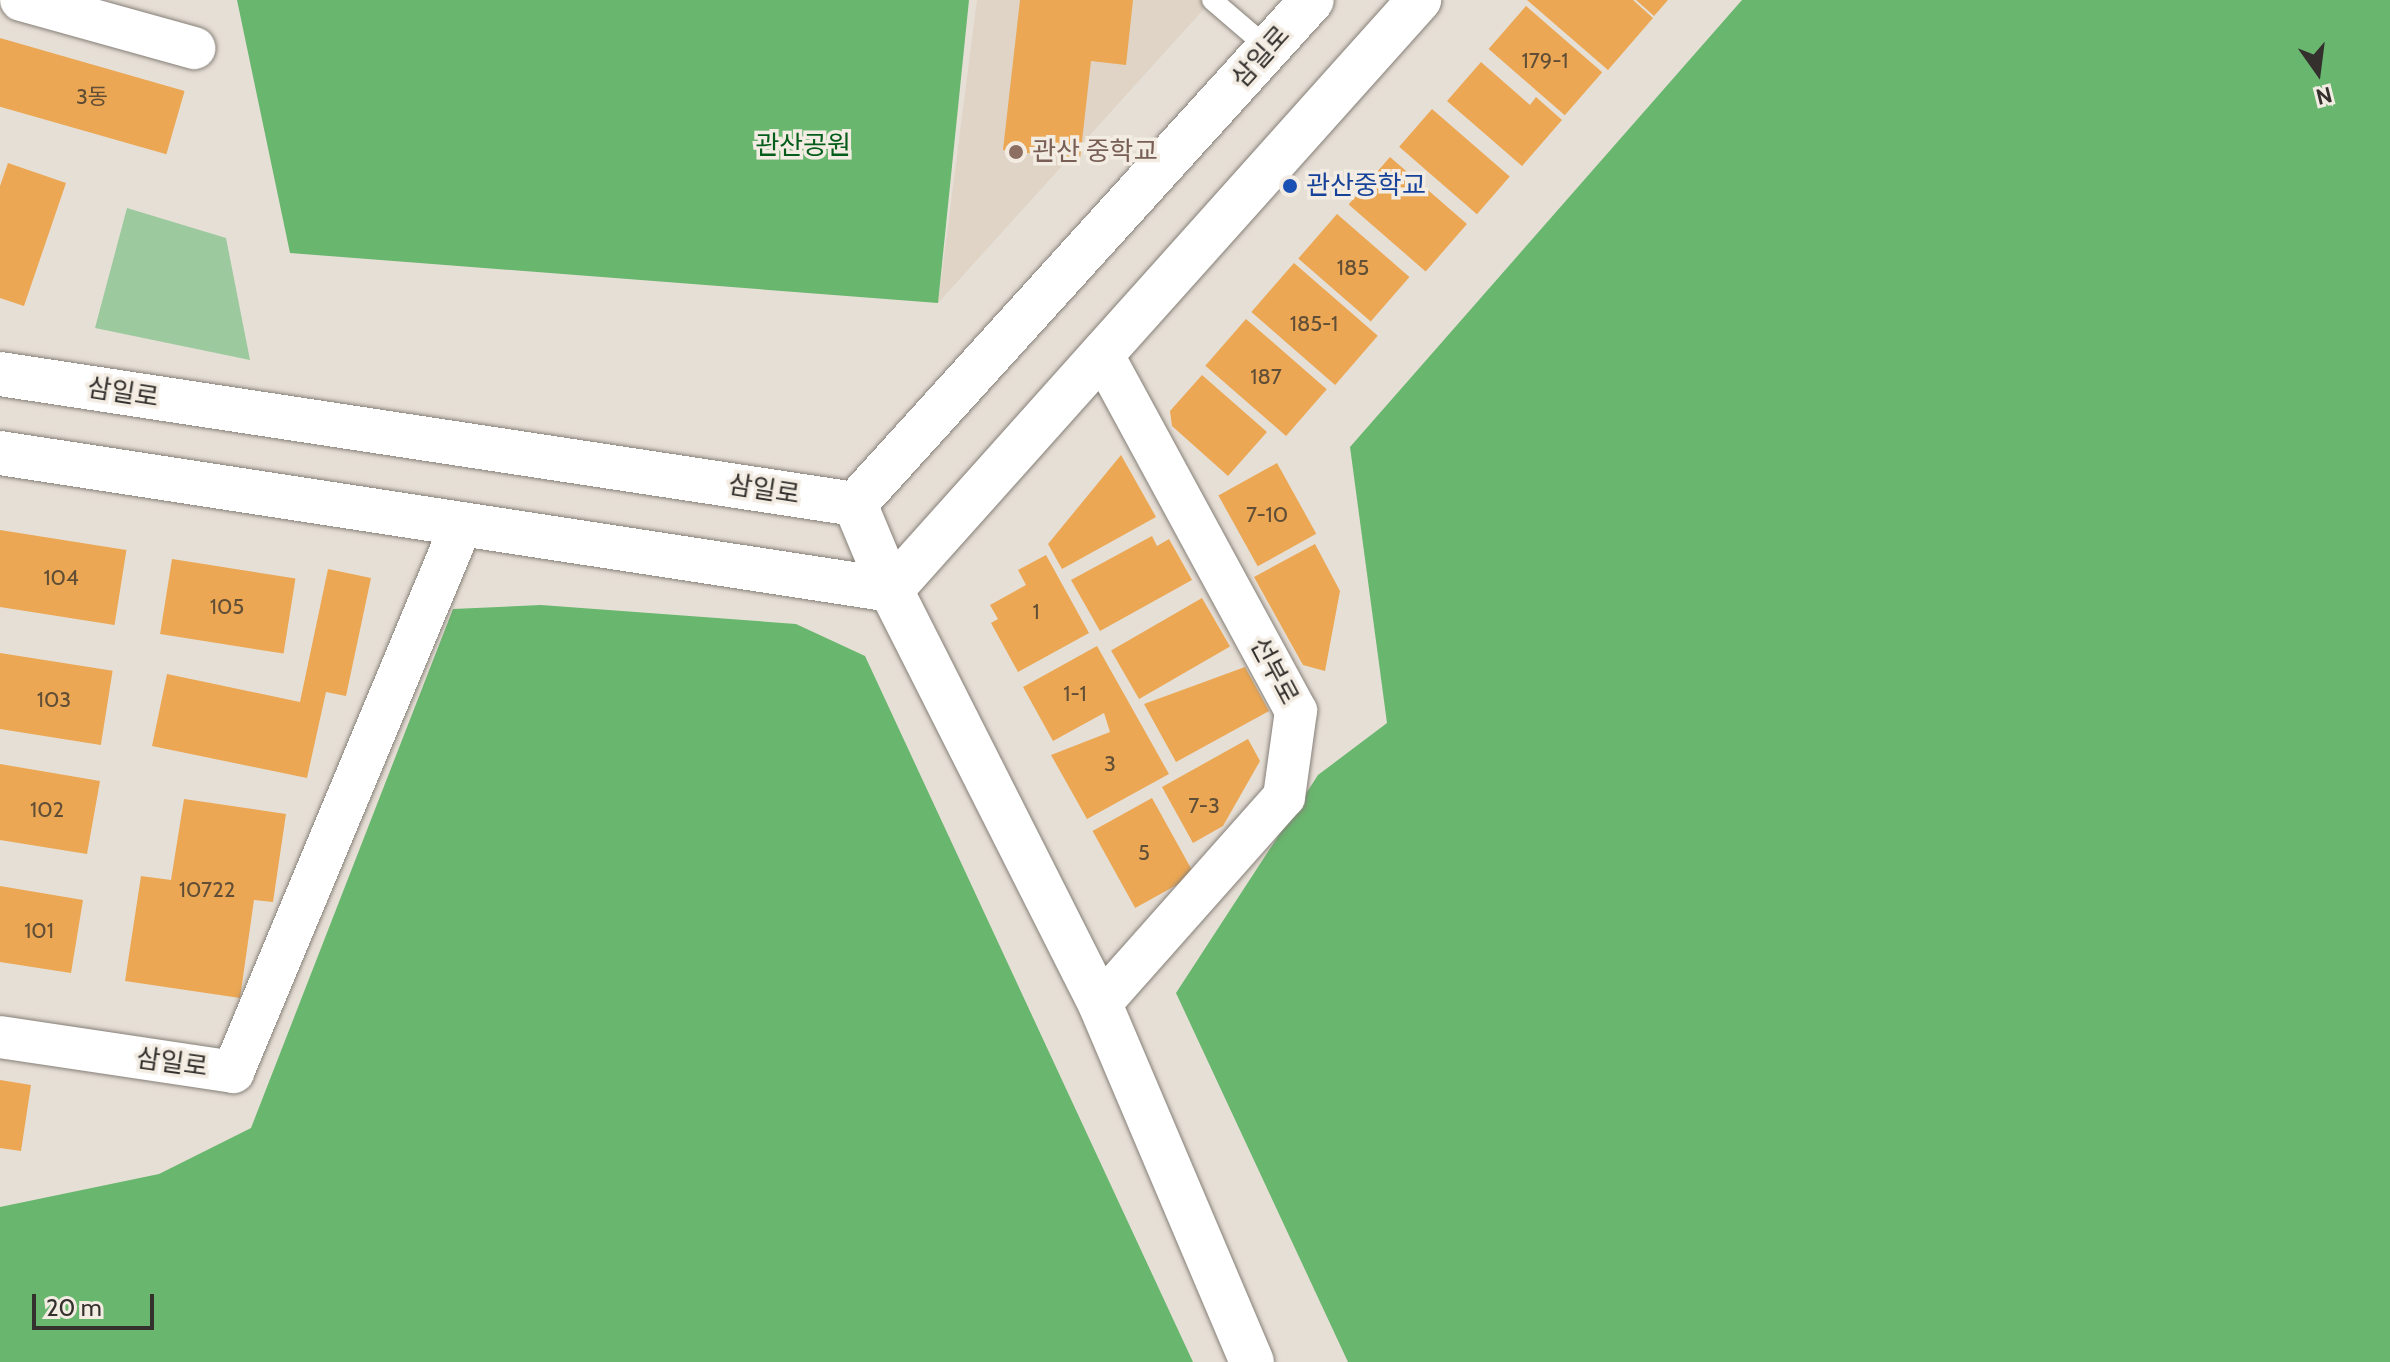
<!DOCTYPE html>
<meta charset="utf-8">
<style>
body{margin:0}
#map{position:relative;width:2390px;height:1362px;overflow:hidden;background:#e6dfd6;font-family:Cabin,"Noto Sans KR",sans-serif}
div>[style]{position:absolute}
.built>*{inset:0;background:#dfd4c5}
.green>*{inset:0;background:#9cc99d}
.forest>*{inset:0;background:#69b66e}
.building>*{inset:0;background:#eba753;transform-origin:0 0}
.roads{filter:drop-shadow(0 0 2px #857f77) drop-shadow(0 0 2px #857f77)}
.lane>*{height:20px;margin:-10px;padding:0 10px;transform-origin:10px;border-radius:10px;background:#fff}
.street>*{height:42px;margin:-21px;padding:0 21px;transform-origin:21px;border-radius:21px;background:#fff}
.secondary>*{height:44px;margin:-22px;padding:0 22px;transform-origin:22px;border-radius:22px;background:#fff}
.dots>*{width:22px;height:22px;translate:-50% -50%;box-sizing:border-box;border:4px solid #f3ece3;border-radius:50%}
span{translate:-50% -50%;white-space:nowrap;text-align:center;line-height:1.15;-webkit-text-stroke:7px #f3ece3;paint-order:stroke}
.number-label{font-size:22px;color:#614e36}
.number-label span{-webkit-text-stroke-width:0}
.street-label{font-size:26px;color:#33302d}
.park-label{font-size:26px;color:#045d1a}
.education-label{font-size:26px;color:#785e54}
.left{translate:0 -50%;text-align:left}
.transit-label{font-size:26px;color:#164399}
.north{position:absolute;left:2278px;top:32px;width:80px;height:80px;-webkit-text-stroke:6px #f3ece3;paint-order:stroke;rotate:166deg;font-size:22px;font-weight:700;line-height:32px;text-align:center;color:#33302d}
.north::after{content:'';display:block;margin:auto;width:28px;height:36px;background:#33302d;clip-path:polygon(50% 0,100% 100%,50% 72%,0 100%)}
.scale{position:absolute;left:32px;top:1294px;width:122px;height:36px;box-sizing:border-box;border:4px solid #33302d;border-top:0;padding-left:10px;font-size:24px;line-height:28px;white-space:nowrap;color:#33302d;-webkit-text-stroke:6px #f3ece3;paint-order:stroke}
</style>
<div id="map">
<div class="built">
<i style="clip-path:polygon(977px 0,1212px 0,938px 303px)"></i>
</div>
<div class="green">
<i style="clip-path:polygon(127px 208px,226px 238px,250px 360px,95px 328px)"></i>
</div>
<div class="forest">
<i style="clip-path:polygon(237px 0,969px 0,938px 303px,290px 253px)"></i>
<i style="clip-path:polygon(1742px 0,2390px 0,2390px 1362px,1348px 1362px,1176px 993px,1318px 775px,1387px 723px,1350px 447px)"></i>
<i style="clip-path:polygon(541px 605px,796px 624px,865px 656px,1193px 1362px,0 1362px,0 1207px,159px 1174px,251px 1128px,453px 609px)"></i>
</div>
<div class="building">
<i style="clip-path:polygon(1020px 0,1133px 0,1126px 65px,1091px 61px,1080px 159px,1003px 150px)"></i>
<i style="clip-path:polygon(1527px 0,1633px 0,1653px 18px,1608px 70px)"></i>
<i style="clip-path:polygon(1636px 0,1668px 0,1654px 16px)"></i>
<i style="left:1526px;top:6px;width:101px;height:57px;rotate:41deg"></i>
<i style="left:0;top:38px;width:192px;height:66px;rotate:16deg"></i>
<i style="clip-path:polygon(1481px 62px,1530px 105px,1536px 97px,1562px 120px,1522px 166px,1447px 101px)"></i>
<i style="left:1432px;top:109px;width:103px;height:50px;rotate:41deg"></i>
<i style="left:1390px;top:157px;width:102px;height:63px;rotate:41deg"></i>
<i style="clip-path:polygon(8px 163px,66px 183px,24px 306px,0 298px,0 186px)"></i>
<i style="left:1337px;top:214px;width:96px;height:59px;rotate:41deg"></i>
<i style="left:1294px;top:263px;width:111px;height:65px;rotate:41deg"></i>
<i style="left:1246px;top:319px;width:107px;height:62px;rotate:41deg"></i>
<i style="clip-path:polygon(1202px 375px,1267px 432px,1228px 476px,1172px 426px,1170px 411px)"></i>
<i style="clip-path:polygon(1121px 455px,1156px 517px,1062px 569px,1048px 544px)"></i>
<i style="left:1277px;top:463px;width:81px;height:67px;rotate:61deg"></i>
<i style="left:0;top:530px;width:128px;height:76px;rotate:9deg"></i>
<i style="clip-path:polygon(1152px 536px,1157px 546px,1169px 539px,1192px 580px,1100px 631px,1071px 580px)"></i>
<i style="clip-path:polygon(1315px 544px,1340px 591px,1325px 671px,1303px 665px,1254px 577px)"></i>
<i style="clip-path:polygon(1046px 555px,1089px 633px,1018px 672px,991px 623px,998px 619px,990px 605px,1026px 585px,1018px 570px)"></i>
<i style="left:172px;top:559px;width:125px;height:76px;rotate:9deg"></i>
<i style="clip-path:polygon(328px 569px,371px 578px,346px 696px,326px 692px,307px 778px,152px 746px,167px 674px,300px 702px)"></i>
<i style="left:1202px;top:598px;width:56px;height:105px;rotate:60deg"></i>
<i style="clip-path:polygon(1097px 646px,1169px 774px,1087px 819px,1051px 755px,1110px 732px,1104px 713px,1053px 741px,1023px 687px)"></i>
<i style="left:0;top:653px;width:114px;height:75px;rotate:9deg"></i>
<i style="clip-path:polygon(1245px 667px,1269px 711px,1176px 762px,1144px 704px)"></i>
<i style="clip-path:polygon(1248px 739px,1260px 761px,1223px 826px,1193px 843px,1162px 787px)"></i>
<i style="clip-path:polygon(0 764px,100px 781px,87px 854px,0 840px)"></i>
<i style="left:1152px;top:798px;width:88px;height:68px;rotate:61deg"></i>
<i style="clip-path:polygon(184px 799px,286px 814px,273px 902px,254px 900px,240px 998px,125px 981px,141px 876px,171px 880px)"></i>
<i style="clip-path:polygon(0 886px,83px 900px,71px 973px,0 962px)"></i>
<i style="clip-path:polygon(0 1080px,31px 1085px,21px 1151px,0 1148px)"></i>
</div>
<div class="roads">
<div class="lane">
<i style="left:1212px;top:0;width:74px;rotate:40.6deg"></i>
</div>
<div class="street">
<i style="left:21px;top:0;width:180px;rotate:15.5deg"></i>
<i style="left:1100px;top:1004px;width:277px;rotate:-48.4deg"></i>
<i style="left:1284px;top:797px;width:87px;rotate:-82.1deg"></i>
<i style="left:1296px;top:711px;width:407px;rotate:-118.5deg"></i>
<i style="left:0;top:1037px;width:236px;rotate:8.5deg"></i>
<i style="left:233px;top:1072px;width:592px;rotate:-67.34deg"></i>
</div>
<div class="secondary">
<i style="left:0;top:374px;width:865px;rotate:8.65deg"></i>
<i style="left:855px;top:504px;width:680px;rotate:-47.8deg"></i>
<i style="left:0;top:453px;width:901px;rotate:8.74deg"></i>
<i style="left:891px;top:590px;width:792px;rotate:-48.17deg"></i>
<i style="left:855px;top:504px;width:93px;rotate:67.3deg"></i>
<i style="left:891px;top:590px;width:464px;rotate:63.2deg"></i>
<i style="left:1100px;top:1004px;width:389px;rotate:67deg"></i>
</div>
</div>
<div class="dots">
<i style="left:1016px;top:152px;background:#8d6e63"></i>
<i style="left:1290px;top:186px;background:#1a4fb4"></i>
</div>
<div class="number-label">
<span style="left:1545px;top:61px">179-1</span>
<span style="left:92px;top:97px">3동</span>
<span style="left:1353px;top:268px">185</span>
<span style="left:1314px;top:324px">185-1</span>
<span style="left:1266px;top:377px">187</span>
<span style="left:1267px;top:515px">7-10</span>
<span style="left:61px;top:578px">104</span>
<span style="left:227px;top:607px">105</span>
<span style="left:1036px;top:612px">1</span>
<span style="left:1075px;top:694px">1-1</span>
<span style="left:54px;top:700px">103</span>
<span style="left:1110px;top:764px">3</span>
<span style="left:1204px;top:806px">7-3</span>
<span style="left:47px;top:810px">102</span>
<span style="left:1144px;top:853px">5</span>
<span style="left:207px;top:890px">10722</span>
<span style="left:39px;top:931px">101</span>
</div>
<div class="street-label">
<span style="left:1261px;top:57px;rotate:-48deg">삼일로</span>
<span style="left:123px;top:393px;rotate:9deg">삼일로</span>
<span style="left:764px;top:490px;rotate:9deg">삼일로</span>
<span style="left:1274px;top:671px;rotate:62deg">선부로</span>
<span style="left:172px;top:1063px;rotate:8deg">삼일로</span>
</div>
<div class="park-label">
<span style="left:803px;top:146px">관산공원</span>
</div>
<div class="education-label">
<span class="left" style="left:1032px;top:152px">관산 중학교</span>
</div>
<div class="transit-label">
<span class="left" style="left:1306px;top:186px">관산중학교</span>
</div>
<div class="north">N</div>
<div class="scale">20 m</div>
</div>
